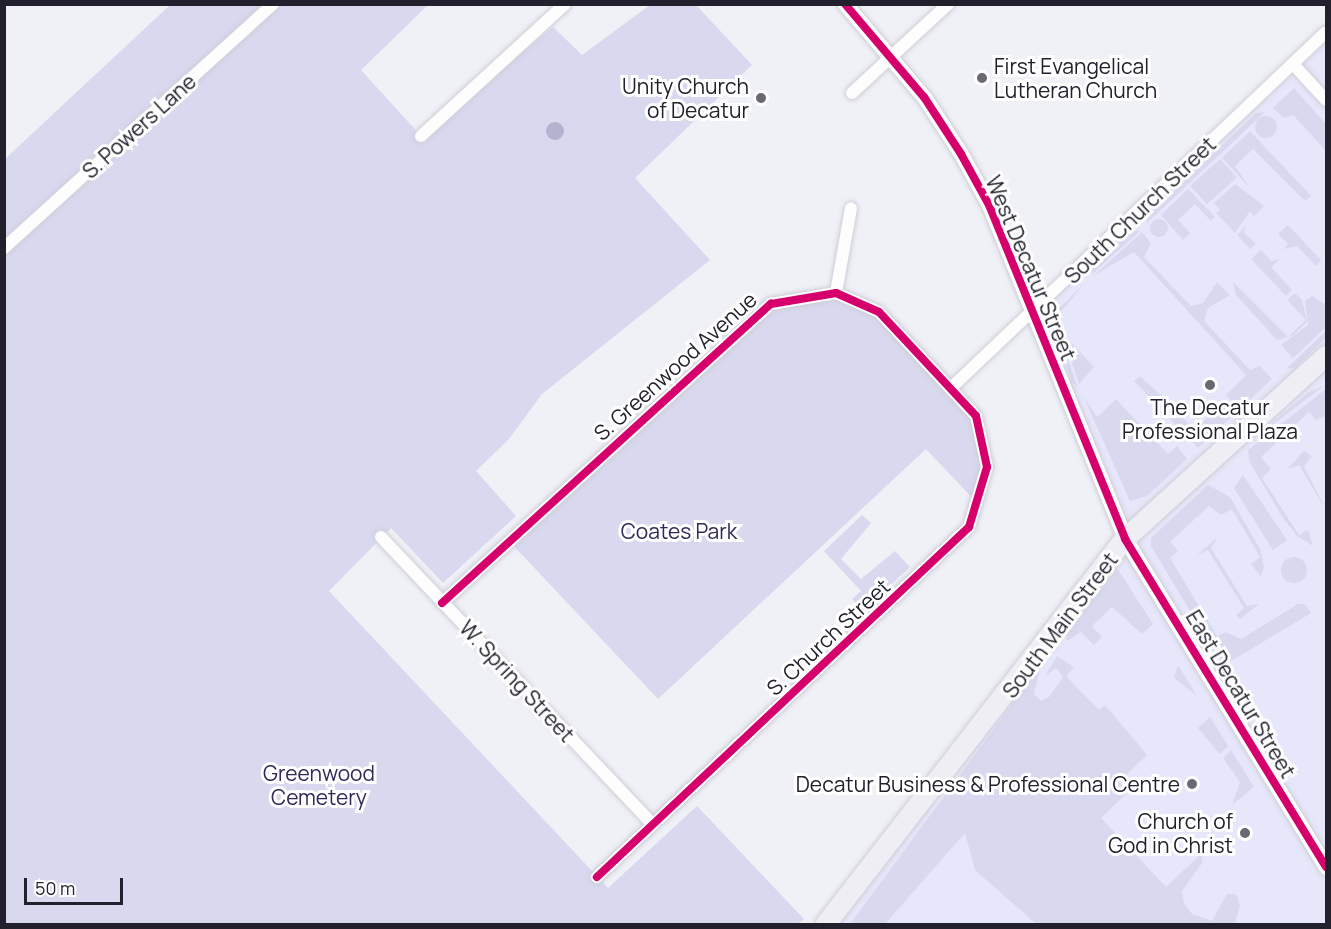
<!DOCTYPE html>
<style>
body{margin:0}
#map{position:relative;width:1331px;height:929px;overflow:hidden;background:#f0f0f7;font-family:Manrope,sans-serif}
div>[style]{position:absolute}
.built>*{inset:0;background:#e7e7fb}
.green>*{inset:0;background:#d8d8ef;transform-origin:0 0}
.round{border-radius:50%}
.water>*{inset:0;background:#b4b3cf}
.roads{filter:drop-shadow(0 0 2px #ceced7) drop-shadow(0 0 2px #ceced7)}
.minor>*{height:12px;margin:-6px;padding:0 6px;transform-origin:6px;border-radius:6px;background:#fdfdfe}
.tertiary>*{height:15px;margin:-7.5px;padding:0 7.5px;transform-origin:7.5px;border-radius:7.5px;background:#fdfdfe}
.primary>*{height:20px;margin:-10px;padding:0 10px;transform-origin:10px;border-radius:10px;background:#efeef5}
.cycleway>*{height:8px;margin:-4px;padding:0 4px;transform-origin:4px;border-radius:4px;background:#d6006c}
.dots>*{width:16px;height:16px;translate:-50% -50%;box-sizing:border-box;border:3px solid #fff;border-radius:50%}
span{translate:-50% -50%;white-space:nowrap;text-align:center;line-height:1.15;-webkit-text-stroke:6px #fff;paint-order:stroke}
.poi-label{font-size:21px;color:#21202c}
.left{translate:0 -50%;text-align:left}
.right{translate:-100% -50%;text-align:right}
.street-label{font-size:21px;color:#21202c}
.park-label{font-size:21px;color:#302a5a}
.frame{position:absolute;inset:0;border:6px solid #21202c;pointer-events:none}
.scale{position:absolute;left:24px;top:878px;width:99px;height:27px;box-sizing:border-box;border:3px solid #21202c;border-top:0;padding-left:8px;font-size:18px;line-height:21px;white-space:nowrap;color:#21202c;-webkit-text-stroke:4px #fff;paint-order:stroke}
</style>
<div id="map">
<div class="built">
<i style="clip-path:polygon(1326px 42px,1326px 924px,833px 924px,1131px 540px,1037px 313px)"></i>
</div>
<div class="green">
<i style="clip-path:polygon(170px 5px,428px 5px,361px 70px,421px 136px,553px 27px,582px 55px,650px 5px,696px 5px,752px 65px,635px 178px,710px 260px,542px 394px,509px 439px,476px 471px,516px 516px,443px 583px,391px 528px,329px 591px,608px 888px,697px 806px,804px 919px,798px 924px,5px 924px,5px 159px)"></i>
<i style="clip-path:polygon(1294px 88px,1326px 124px,1326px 151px,1293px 115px,1284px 118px,1273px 108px)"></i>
<i style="clip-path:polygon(1265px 112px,1146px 224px,1148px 216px,1256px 113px)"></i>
<i class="round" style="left:1255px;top:116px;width:22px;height:22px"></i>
<i style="clip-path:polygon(1250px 131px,1311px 196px,1305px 201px,1253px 149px,1235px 166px,1250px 188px,1222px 158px)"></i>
<i style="left:1220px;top:159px;width:25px;height:40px;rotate:48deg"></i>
<i style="clip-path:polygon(1235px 184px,1264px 206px,1254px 216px,1250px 211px,1235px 233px,1216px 213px,1220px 210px,1214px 203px)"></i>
<i style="clip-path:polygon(1188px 189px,1215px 217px,1211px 221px,1195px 204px,1178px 220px,1190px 233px,1183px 240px,1161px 215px)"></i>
<i class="round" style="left:1150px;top:219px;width:18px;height:18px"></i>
<i style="clip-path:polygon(1288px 225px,1321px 260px,1316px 266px,1297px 246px,1284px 249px,1288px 244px,1278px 234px)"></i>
<i style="clip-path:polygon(1246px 226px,1244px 232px,1256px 244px,1250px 249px,1237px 235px)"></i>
<i style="clip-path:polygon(1133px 230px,1140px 231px,1092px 274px,1090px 271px)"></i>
<i style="clip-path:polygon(1142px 232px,1151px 243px,1144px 257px,1191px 306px,1203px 303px,1217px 282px,1230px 295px,1208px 308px,1204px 321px,1250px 370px,1260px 366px,1272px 379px,1240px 409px,1226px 395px,1246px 375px,1134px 252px,1093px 276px)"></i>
<i style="clip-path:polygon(1261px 250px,1271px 261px,1280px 259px,1271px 267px,1292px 290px,1286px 296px,1251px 259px)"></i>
<i style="clip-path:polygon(1233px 282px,1288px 337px,1306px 320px,1287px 300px,1295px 293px,1302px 300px,1307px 320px,1306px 323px,1292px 336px,1277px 340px,1236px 295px)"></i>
<i style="clip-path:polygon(1083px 285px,1059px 314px,1066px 337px,1094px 367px,1079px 384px,1055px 312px)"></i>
<i style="clip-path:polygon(836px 293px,879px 312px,964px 397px,983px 437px,980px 506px,926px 449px,658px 699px,509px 541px,771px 304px)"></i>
<i style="clip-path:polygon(1312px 296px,1326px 305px,1326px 327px,1293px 358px,1281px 345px,1308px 325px,1305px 301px)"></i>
<i style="clip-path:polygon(1053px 315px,1077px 386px,1071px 381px)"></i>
<i style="clip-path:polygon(1326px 331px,1326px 338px,1295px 368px,1287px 368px)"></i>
<i style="clip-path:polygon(1140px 376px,1164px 398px,1157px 405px,1134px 381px)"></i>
<i style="clip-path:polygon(1324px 386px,1252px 440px,1309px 392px)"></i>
<i style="clip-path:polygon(1326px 389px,1326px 416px,1316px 420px,1309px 412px,1261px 457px,1271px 469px,1262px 478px,1299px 535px,1308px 530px,1313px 546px,1297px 536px,1283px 518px,1249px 461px,1248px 450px)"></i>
<i style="clip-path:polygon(1084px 398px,1097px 417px,1116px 399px,1168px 454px,1177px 446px,1187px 459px,1147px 496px,1130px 501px)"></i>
<i style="left:1226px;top:400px;width:16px;height:53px;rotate:47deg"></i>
<i style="left:1167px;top:401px;width:35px;height:10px;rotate:47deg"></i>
<i style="clip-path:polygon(1304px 451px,1312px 456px,1304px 466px,1326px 510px,1299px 465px,1287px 469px)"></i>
<i style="clip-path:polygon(1243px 475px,1287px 540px,1273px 550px,1234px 488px)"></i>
<i style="clip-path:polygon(1208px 485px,1230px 497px,1260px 549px,1264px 567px,1261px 577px,1251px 564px,1260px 557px,1232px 509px,1221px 515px,1209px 506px,1170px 542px,1178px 551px,1170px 558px,1217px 636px,1226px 632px,1241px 639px,1298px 604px,1305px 604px,1311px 613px,1223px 666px,1151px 546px,1151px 538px)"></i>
<i style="clip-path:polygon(862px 515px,871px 523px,841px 559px,861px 579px,895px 551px,910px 567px,863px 610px,852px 599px,861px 591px,824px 551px)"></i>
<i style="clip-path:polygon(1218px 537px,1211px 548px,1247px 606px,1259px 604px,1240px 619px,1236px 615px,1244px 608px,1208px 550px,1197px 555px)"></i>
<i class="round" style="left:1281px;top:557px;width:26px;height:26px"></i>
<i style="clip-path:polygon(1117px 568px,1153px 624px,1142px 634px,1112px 607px,1092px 626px,1102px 637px,1094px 645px,1081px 632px,1067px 641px,1066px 634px)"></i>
<i style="clip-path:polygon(1057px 656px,1074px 667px,1066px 676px,1099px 710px,1105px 705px,1147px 755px,1119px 782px,1128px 792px,1101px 818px,1166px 887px,1201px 854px,1203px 862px,1182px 891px,1184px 904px,1192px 914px,1212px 921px,1227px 894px,1236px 894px,1240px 905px,1235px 924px,1036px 924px,975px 870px,965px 833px,885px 924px,850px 924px,1041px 665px,1034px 694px,1041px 701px,1049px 697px,1063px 677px,1056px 668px,1045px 676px)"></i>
<i style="clip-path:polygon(1178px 665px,1197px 696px,1174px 678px)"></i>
<i style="clip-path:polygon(1210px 717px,1228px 746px,1220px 754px,1198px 728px)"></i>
<i style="clip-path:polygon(1231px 750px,1254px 787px,1232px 805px,1240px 782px,1223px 758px)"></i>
</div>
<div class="water">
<i class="round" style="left:546px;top:122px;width:18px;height:18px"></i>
</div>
<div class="roads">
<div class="minor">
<i style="left:1293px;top:64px;width:49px;rotate:47.5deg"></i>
<i style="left:852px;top:93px;width:131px;rotate:-42.8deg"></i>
<i style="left:421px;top:136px;width:195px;rotate:-42.5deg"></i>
<i style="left:4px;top:248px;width:363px;rotate:-42.2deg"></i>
<i style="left:836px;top:293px;width:86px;rotate:-80deg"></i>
<i style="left:953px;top:386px;width:514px;rotate:-43.5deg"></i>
<i style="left:381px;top:537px;width:395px;rotate:46.6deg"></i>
<i style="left:442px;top:603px;width:445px;rotate:-42.3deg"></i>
<i style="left:771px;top:304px;width:66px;rotate:-9.6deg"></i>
<i style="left:836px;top:293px;width:47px;rotate:23.8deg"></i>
<i style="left:879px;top:312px;width:142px;rotate:47deg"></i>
<i style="left:976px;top:416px;width:52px;rotate:77.8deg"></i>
<i style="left:987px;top:467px;width:63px;rotate:106.7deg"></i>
<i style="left:969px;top:527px;width:511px;rotate:136.75deg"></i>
</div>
<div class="tertiary">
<i style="left:845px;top:4px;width:122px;rotate:49.7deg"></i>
<i style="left:924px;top:97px;width:68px;rotate:57deg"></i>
<i style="left:961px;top:154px;width:58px;rotate:61.2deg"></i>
<i style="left:989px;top:205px;width:361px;rotate:67.8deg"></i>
<i style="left:1125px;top:539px;width:385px;rotate:58.5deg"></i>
</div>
<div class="primary">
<i style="left:826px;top:924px;width:487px;rotate:-52.2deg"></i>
<i style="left:1125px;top:539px;width:272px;rotate:-42.3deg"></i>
</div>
</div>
<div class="cycleway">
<i style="left:845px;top:4px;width:122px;rotate:49.7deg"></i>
<i style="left:924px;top:97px;width:68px;rotate:57deg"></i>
<i style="left:961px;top:154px;width:58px;rotate:61.2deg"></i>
<i style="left:989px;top:205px;width:361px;rotate:67.8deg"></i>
<i style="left:1125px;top:539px;width:385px;rotate:58.5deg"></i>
<i style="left:442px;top:603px;width:445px;rotate:-42.3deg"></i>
<i style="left:771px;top:304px;width:66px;rotate:-9.6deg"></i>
<i style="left:836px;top:293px;width:47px;rotate:23.8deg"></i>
<i style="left:879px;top:312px;width:142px;rotate:47deg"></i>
<i style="left:976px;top:416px;width:52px;rotate:77.8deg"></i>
<i style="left:987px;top:467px;width:63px;rotate:106.7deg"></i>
<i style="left:969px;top:527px;width:511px;rotate:136.75deg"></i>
</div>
<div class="dots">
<i style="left:982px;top:78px;background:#696973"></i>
<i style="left:761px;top:98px;background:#696973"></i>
<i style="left:1210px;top:385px;background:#696973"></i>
<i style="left:1192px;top:784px;background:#696973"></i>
<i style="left:1245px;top:833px;background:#696973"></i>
</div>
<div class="poi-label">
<span class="left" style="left:994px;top:78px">First Evangelical<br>Lutheran Church</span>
<span class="right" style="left:749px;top:98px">Unity Church<br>of Decatur</span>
<span style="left:1210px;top:419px">The Decatur<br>Professional Plaza</span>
<span class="right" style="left:1180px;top:784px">Decatur Business &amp; Professional Centre</span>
<span class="right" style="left:1233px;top:833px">Church of<br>God in Christ</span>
</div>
<div class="street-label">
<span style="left:139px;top:126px;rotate:-42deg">S. Powers Lane</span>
<span style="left:1140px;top:210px;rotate:-44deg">South Church Street</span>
<span style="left:1031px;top:268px;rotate:67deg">West Decatur Street</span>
<span style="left:675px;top:366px;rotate:-42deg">S. Greenwood Avenue</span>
<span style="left:1060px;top:625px;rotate:-53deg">South Main Street</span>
<span style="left:828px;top:637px;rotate:-43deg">S. Church Street</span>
<span style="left:517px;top:681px;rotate:47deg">W. Spring Street</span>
<span style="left:1241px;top:694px;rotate:59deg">East Decatur Street</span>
</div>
<div class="park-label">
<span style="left:679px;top:531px">Coates Park</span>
<span style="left:319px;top:785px">Greenwood<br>Cemetery</span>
</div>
<div class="frame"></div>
<div class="scale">50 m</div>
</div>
